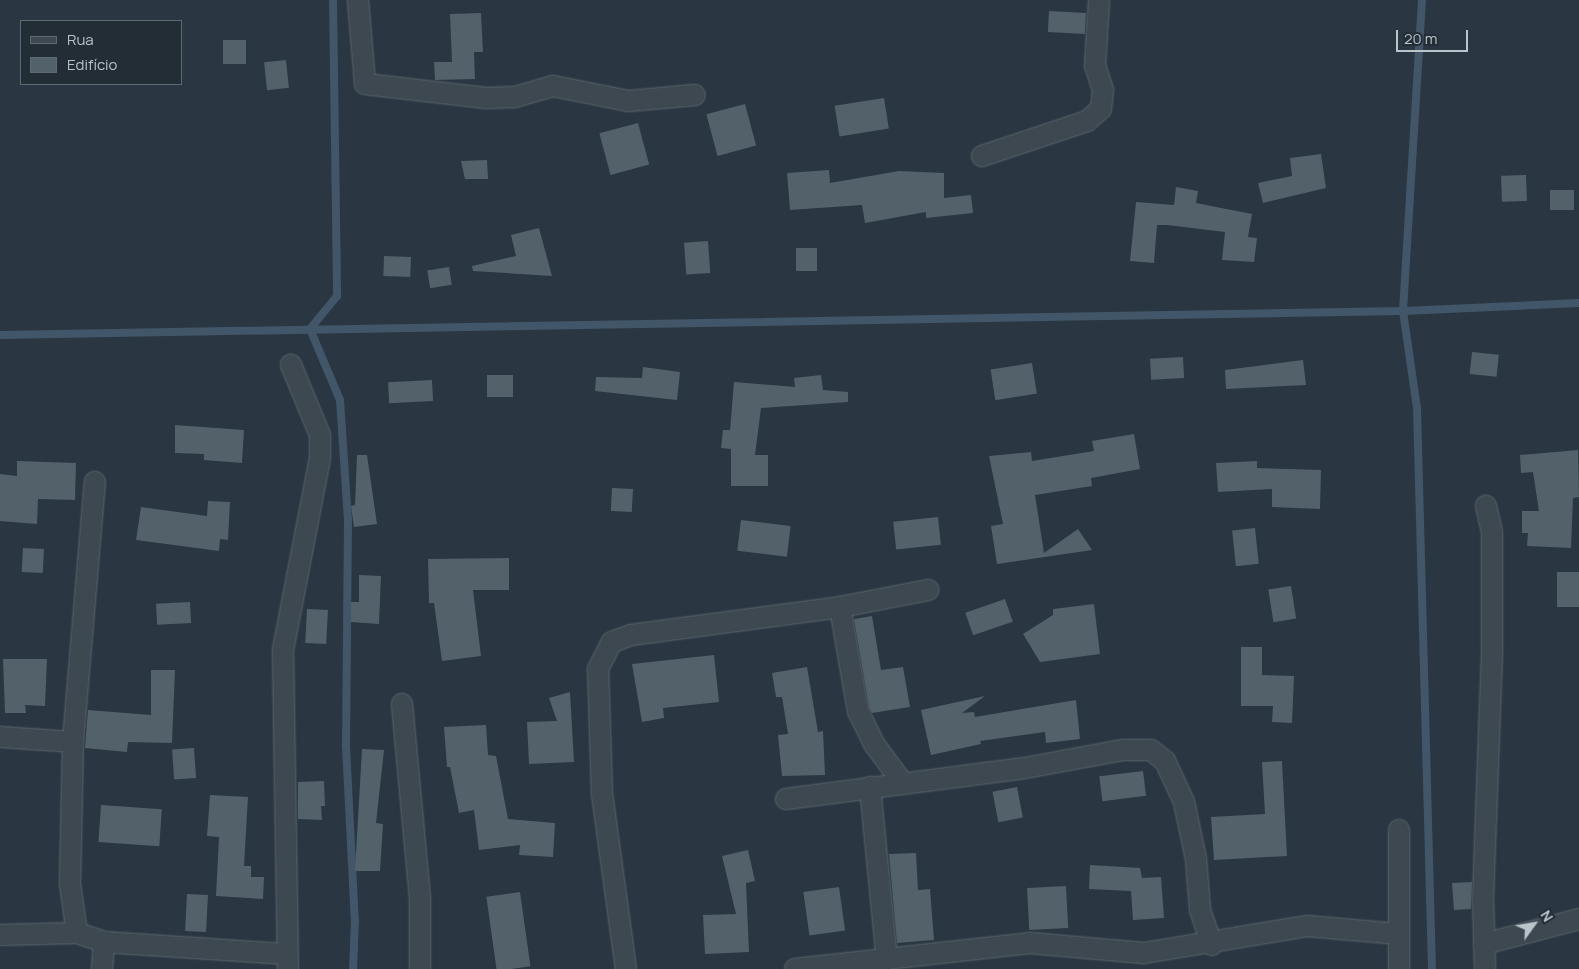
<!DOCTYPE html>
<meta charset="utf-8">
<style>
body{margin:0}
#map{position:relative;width:1579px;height:969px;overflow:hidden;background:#2a3641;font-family:Manrope,sans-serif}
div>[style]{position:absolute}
.stream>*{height:8px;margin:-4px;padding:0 4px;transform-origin:4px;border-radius:4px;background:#415668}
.building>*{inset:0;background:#53616b;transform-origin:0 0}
.roads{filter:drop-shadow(0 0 1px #5c666e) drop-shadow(0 0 1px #5c666e)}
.minor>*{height:20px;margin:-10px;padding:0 10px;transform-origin:10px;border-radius:10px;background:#3d4851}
span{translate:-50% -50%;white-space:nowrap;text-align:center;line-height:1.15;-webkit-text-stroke:4px #222d36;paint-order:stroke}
.legend{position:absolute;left:20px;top:20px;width:162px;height:65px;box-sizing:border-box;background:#222d36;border:1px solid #5f6972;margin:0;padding:6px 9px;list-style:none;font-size:15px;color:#bbc3cb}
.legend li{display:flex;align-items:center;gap:10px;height:25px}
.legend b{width:25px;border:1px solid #5f6972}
.north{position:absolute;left:1509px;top:899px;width:50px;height:50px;-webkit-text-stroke:4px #222d36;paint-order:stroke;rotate:58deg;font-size:14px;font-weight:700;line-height:20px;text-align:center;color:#bbc3cb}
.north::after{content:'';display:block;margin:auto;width:18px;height:22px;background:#bbc3cb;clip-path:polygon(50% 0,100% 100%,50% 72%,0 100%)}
.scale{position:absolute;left:1396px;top:30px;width:72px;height:22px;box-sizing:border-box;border:2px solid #bbc3cb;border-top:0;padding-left:6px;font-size:15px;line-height:18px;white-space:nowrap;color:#bbc3cb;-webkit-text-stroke:4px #222d36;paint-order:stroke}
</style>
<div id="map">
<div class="stream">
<i style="left:333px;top:0;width:296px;rotate:89.2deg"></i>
<i style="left:337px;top:296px;width:43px;rotate:129.3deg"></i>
<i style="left:310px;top:329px;width:77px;rotate:67.1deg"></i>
<i style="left:340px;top:400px;width:119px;rotate:86.2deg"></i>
<i style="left:348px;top:519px;width:227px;rotate:90.5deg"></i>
<i style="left:346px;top:746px;width:175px;rotate:87.1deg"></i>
<i style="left:355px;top:921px;width:48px;rotate:92.4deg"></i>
<i style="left:1422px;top:0;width:312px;rotate:93.5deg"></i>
<i style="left:1403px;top:311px;width:98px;rotate:81.8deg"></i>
<i style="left:1417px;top:408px;width:561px;rotate:88.47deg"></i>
<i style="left:0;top:335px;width:1403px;rotate:-0.98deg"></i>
<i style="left:1403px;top:311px;width:176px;rotate:-2.6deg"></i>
</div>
<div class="building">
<i style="left:1049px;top:11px;width:37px;height:21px;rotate:3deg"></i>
<i style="clip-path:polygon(481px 13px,483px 52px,474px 52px,475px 79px,435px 80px,434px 62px,452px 62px,450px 14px)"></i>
<i style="left:223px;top:40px;width:23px;height:24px"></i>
<i style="left:286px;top:60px;width:28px;height:22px;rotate:84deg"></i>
<i style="left:884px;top:98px;width:31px;height:50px;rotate:81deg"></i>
<i style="left:745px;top:104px;width:43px;height:40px;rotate:75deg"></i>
<i style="left:638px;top:123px;width:43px;height:40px;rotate:75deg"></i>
<i style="clip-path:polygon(1321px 154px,1326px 188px,1263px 203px,1258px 183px,1292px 176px,1290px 158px)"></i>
<i style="clip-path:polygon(487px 160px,488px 179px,465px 179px,461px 161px)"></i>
<i style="clip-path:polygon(829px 170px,830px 183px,899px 171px,944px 173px,944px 198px,971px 195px,973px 213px,926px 218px,926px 212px,865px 223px,862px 205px,790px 210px,787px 173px)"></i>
<i style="left:1526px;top:175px;width:26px;height:25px;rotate:88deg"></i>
<i style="clip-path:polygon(1176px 187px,1198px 191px,1196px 203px,1252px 214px,1248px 237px,1257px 238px,1254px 262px,1222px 260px,1225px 232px,1167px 225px,1157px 225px,1154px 263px,1130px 261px,1136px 202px,1174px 205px)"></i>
<i style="left:1550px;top:190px;width:24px;height:20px"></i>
<i style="clip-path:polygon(539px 228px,552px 276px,473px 271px,472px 266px,516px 256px,511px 235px)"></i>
<i style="left:708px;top:241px;width:32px;height:24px;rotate:86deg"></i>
<i style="left:796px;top:248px;width:21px;height:23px"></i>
<i style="left:384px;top:256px;width:27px;height:20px;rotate:2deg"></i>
<i style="left:449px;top:267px;width:18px;height:22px;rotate:81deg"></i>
<i style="left:1472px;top:352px;width:27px;height:22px;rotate:6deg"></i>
<i style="left:1183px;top:357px;width:21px;height:33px;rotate:87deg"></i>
<i style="clip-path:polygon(1303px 360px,1306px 385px,1226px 389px,1225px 370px)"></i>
<i style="left:1032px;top:363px;width:31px;height:42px;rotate:81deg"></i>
<i style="clip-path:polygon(643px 367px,680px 372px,677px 400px,595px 391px,596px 377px,642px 378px)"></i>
<i style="left:513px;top:375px;width:22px;height:26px;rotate:90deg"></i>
<i style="clip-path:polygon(821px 375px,823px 390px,848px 392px,848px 402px,761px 408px,755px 455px,768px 455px,768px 486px,731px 486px,731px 449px,721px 448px,723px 430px,730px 430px,734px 382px,795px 387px,794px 378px)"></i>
<i style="left:432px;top:380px;width:21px;height:44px;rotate:87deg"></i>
<i style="clip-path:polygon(175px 425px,244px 430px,242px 463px,204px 460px,204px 454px,175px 453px)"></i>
<i style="clip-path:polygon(1134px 434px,1140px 469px,1091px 478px,1092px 486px,1035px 495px,1044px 553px,1078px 529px,1092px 550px,997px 564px,991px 526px,1003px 524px,989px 456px,1031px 452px,1032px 461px,1094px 451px,1092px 441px)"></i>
<i style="clip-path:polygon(1578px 450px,1579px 497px,1573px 498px,1571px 548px,1527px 546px,1528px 533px,1522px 533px,1522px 511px,1539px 511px,1533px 472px,1521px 473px,1520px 455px)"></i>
<i style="clip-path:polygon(357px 455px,367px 455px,377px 524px,354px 527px,351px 506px,355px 505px)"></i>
<i style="clip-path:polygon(17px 461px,76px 463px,75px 500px,38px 499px,37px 524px,0 521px,0 474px,17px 476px)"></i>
<i style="clip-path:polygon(1257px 461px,1257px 468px,1321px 470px,1320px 509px,1272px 507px,1272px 489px,1218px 492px,1216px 463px)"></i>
<i style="left:612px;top:488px;width:21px;height:23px;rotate:3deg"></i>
<i style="clip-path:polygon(208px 501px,230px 502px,228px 540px,220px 539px,219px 551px,136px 540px,141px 507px,207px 516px)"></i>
<i style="left:938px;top:517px;width:28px;height:45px;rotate:84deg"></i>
<i style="left:741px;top:520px;width:50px;height:31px;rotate:7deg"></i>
<i style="left:1255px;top:528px;width:36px;height:23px;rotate:84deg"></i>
<i style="left:23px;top:548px;width:21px;height:24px;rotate:3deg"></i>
<i style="clip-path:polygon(509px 558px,509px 590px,473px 590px,481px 656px,442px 661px,434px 603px,429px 603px,428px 559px)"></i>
<i style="left:1579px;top:572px;width:35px;height:22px;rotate:90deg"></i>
<i style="clip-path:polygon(359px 575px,381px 576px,379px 624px,351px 622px,351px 602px,359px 602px)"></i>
<i style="left:1291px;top:586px;width:33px;height:23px;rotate:81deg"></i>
<i style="left:1005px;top:599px;width:24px;height:42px;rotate:71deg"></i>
<i style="left:190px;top:602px;width:21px;height:34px;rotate:87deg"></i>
<i style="clip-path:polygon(1094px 604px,1100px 654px,1040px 662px,1023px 634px,1053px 615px,1053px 609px)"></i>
<i style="left:307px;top:609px;width:21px;height:34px;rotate:3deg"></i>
<i style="clip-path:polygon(872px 616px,881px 670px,903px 667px,910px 707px,872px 713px,869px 707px,854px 619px)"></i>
<i style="clip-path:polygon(1241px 647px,1262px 647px,1262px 675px,1294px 676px,1292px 723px,1272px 722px,1273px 706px,1241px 706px)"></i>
<i style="clip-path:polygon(714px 655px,719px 702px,663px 708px,664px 718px,642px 722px,632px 664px)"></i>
<i style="clip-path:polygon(3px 659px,47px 659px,45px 706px,25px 705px,26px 713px,5px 713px)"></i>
<i style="clip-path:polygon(807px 667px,818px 732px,823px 731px,825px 775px,782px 776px,778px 735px,788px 734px,782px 697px,776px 697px,772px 673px)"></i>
<i style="clip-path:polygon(151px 670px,175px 670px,172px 743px,128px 742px,127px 752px,85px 748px,88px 710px,151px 715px)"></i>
<i style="clip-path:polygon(570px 692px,574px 762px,529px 764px,527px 722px,557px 721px,549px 698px)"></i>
<i style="clip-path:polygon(985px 696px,962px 713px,974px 712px,975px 717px,1076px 700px,1080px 739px,1046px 743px,1045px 732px,980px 741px,981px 744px,931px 755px,921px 710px)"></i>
<i style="clip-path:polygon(486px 725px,488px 755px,496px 756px,508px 819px,555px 823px,553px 857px,519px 855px,520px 845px,479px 850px,474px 810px,459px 813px,450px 767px,447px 767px,444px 727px)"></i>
<i style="left:194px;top:748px;width:30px;height:22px;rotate:86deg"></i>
<i style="clip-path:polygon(362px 749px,384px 750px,376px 823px,383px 824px,380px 871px,355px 871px)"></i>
<i style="clip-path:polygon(1282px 761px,1287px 856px,1214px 860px,1211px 817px,1265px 814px,1262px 762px)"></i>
<i style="left:1143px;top:771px;width:25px;height:44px;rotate:83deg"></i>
<i style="clip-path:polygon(324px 781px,325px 806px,321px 806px,322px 820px,298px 819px,298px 782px)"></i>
<i style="left:1017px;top:787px;width:31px;height:25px;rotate:79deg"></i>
<i style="clip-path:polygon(210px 795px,248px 797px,244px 866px,251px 866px,251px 877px,264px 877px,263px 899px,216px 896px,219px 837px,207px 836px)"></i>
<i style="left:101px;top:805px;width:61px;height:37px;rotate:4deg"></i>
<i style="clip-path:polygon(748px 850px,755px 881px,746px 883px,749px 952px,705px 954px,703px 915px,736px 914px,722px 856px)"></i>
<i style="clip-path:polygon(916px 853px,918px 890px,930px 889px,934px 940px,897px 943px,889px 854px)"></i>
<i style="clip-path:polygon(1090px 865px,1140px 868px,1142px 878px,1161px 877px,1164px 918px,1133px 920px,1131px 891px,1089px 889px)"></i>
<i style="clip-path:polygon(1472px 882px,1471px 909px,1454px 910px,1452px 883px)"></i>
<i style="left:1066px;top:886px;width:42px;height:39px;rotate:87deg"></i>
<i style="left:839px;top:887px;width:44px;height:36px;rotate:82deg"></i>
<i style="left:520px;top:892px;width:75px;height:34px;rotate:82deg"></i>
<i style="left:187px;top:894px;width:21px;height:37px;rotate:3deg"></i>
</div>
<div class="roads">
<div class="minor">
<i style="left:358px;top:0;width:84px;rotate:85.2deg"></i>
<i style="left:365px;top:84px;width:122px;rotate:6.6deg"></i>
<i style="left:486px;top:98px;width:29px;rotate:-2deg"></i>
<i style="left:515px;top:97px;width:40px;rotate:-16deg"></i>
<i style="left:553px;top:86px;width:77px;rotate:11.2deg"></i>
<i style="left:629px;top:101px;width:66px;rotate:-5.2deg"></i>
<i style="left:982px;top:156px;width:111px;rotate:-18.4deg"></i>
<i style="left:1087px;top:121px;width:18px;rotate:-41deg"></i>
<i style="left:1101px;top:109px;width:19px;rotate:-84deg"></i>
<i style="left:1103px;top:90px;width:25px;rotate:-108deg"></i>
<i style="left:1095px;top:66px;width:66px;rotate:-86.5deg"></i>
<i style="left:840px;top:607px;width:106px;rotate:80.2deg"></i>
<i style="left:858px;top:711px;width:37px;rotate:64deg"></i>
<i style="left:874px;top:744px;width:49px;rotate:53.4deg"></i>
<i style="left:402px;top:704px;width:195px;rotate:84.7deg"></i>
<i style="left:420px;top:898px;width:71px;rotate:90deg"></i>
<i style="left:0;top:737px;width:73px;rotate:3.9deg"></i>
<i style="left:870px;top:787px;width:173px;rotate:84.4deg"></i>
<i style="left:786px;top:799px;width:241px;rotate:-7.4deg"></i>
<i style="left:1025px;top:768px;width:100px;rotate:-10.4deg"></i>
<i style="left:1123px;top:750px;width:28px"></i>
<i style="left:1151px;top:750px;width:18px;rotate:38deg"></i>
<i style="left:1165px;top:761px;width:45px;rotate:65.1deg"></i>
<i style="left:1184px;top:802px;width:58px;rotate:78.1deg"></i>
<i style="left:1196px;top:859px;width:51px;rotate:85.5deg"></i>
<i style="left:1200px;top:910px;width:37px;rotate:71deg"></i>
<i style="left:1399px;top:830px;width:139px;rotate:90deg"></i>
<i style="left:77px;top:933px;width:49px;rotate:-98.1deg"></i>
<i style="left:70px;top:884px;width:142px;rotate:-88.8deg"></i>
<i style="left:73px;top:742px;width:261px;rotate:-85.2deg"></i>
<i style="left:0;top:935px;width:77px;rotate:-1.5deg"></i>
<i style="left:77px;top:933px;width:28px;rotate:18deg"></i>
<i style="left:104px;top:942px;width:183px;rotate:3.8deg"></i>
<i style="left:1484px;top:944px;width:98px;rotate:-14.7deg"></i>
<i style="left:102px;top:969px;width:27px;rotate:-86deg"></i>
<i style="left:288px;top:969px;width:319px;rotate:-90.9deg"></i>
<i style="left:283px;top:650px;width:196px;rotate:-79.1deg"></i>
<i style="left:320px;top:458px;width:23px;rotate:-90deg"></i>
<i style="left:320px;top:435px;width:76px;rotate:-112.5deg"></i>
<i style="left:626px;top:969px;width:177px;rotate:-97.8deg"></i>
<i style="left:602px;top:794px;width:125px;rotate:-91.8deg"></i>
<i style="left:598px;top:669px;width:30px;rotate:-63deg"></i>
<i style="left:612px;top:642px;width:20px;rotate:-20deg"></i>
<i style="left:631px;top:635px;width:211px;rotate:-7.6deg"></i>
<i style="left:840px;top:607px;width:90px;rotate:-10.9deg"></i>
<i style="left:795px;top:969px;width:236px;rotate:-6.3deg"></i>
<i style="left:1030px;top:943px;width:114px;rotate:5deg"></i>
<i style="left:1144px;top:953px;width:165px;rotate:-9.4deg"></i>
<i style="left:1307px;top:926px;width:92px;rotate:5deg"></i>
<i style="left:1485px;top:969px;width:70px;rotate:-91.6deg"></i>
<i style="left:1483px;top:899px;width:248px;rotate:-87.9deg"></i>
<i style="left:1492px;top:651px;width:119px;rotate:-90deg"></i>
<i style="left:1492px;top:532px;width:27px;rotate:-103deg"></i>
</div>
</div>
<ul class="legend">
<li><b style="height:6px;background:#3d4851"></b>Rua</li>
<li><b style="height:14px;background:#53616b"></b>Edifício</li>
</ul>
<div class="north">N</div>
<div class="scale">20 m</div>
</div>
